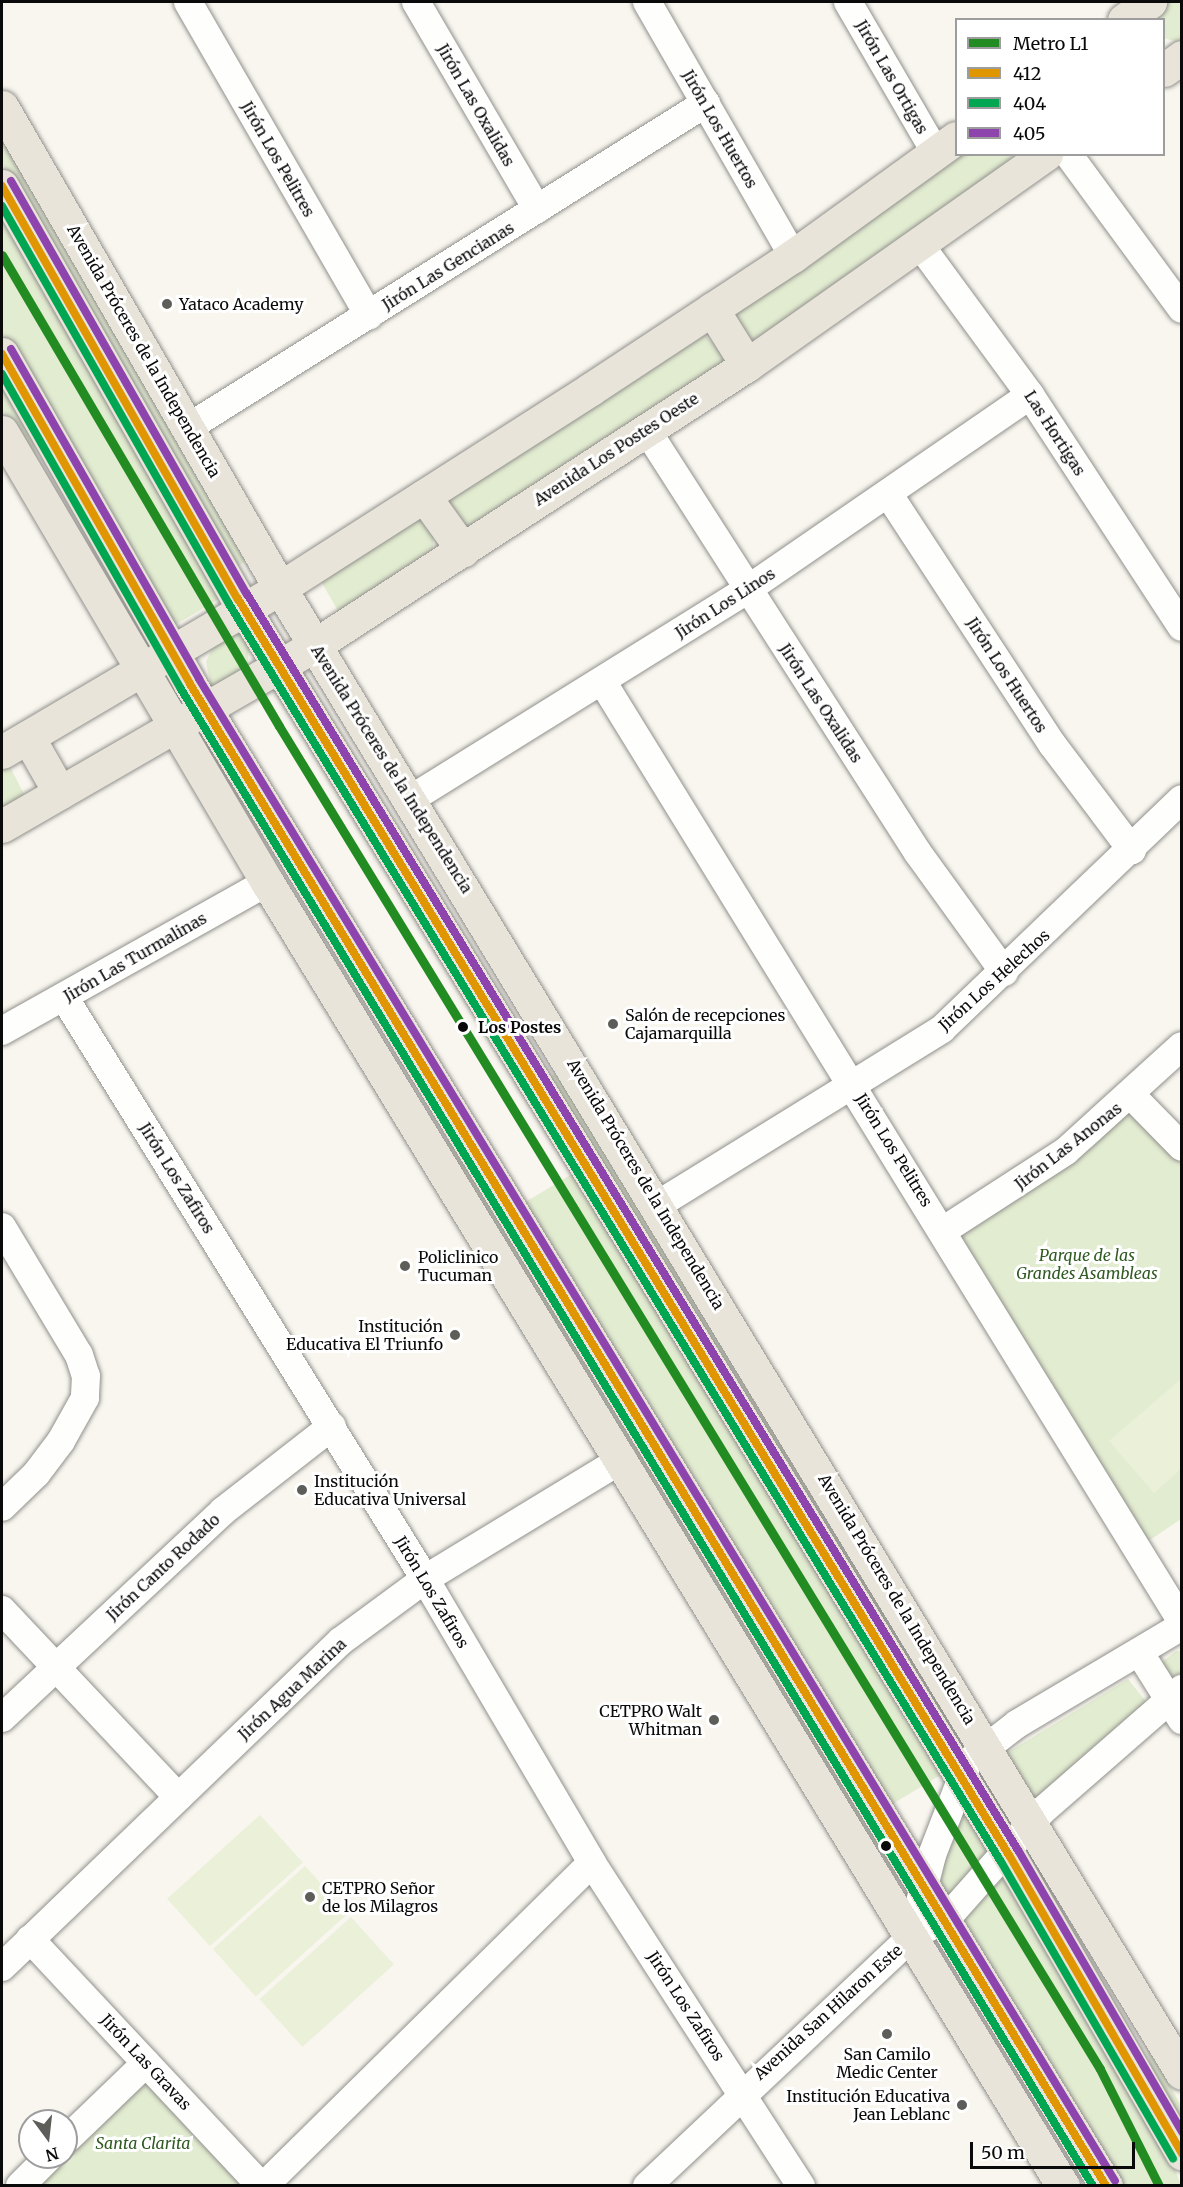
<!DOCTYPE html>
<meta charset="utf-8">
<style>
body{margin:0}
#map{position:relative;width:1183px;height:2187px;overflow:hidden;background:#f8f6ee;font-family:Merriweather,serif}
div>[style]{position:absolute}
.green>*{inset:0;background:#e2ecd0;transform-origin:0 0}
.pitch>*{inset:0;background:#ebf0d9;transform-origin:0 0}
.roads{filter:drop-shadow(0 0 2px #91908d) drop-shadow(0 0 2px #91908d)}
.minor>*{height:28px;margin:-14px;padding:0 14px;transform-origin:14px;border-radius:14px;background:#fefefc}
.major>*{height:33px;margin:-16.5px;padding:0 16.5px;transform-origin:16.5px;border-radius:16.5px;background:#e9e4d9}
.bus-1>*{height:8px;margin:-4px;padding:0 4px;transform-origin:4px;border-radius:4px;background:#df9601}
.bus-2>*{height:8px;margin:-4px;padding:0 4px;transform-origin:4px;border-radius:4px;background:#00a651}
.bus-3>*{height:8px;margin:-4px;padding:0 4px;transform-origin:4px;border-radius:4px;background:#8e44ad}
.metro-1>*{height:9px;margin:-4.5px;padding:0 4.5px;transform-origin:4.5px;border-radius:4.5px;background:#228b22}
.dots>*{width:16px;height:16px;translate:-50% -50%;box-sizing:border-box;border:3px solid #fff;border-radius:50%}
span{translate:-50% -50%;white-space:nowrap;text-align:center;line-height:1.15;-webkit-text-stroke:6px #fff;paint-order:stroke}
.street-label{font-size:16px;color:#0a0a0a}
.poi-label{font-size:16px;color:#0a0a0a}
.left{translate:0 -50%;text-align:left}
.right{translate:-100% -50%;text-align:right}
.stop-label{font-size:16px;color:#0a0a0a;font-weight:700}
.park-label{font-size:16px;color:#305a22;font-style:italic}
.frame{position:absolute;inset:0;border:3px solid #0a0a0a;pointer-events:none}
.legend{position:absolute;left:955px;top:18px;width:210px;height:138px;box-sizing:border-box;background:#fff;border:2px solid #9d9d9d;margin:0;padding:8px 10px;list-style:none;font-size:18px;color:#0a0a0a}
.legend li{display:flex;align-items:center;gap:12px;height:30px}
.legend b{width:30px;border:2px solid #9d9d9d}
.north{position:absolute;left:18px;top:2109px;width:60px;height:60px;box-sizing:border-box;background:#fff;border:2px solid #9d9d9d;border-radius:50%;rotate:165deg;font-size:16px;font-weight:700;line-height:24px;text-align:center;color:#0a0a0a}
.north::after{content:'';display:block;margin:auto;width:21px;height:27px;background:#5d5d5a;clip-path:polygon(50% 0,100% 100%,50% 72%,0 100%)}
.scale{position:absolute;left:970px;top:2142px;width:165px;height:27px;box-sizing:border-box;border:3px solid #0a0a0a;border-top:0;padding-left:8px;font-size:18px;line-height:21px;white-space:nowrap;color:#0a0a0a;-webkit-text-stroke:4px #fff;paint-order:stroke}
</style>
<div id="map">
<div class="green">
<i style="clip-path:polygon(1166px 2px,1181px 2px,1181px 43px,1164px 38px,1164px 20px,1151px 20px)"></i>
<i style="clip-path:polygon(2px 130px,250px 558px,235px 568px,2px 163px)"></i>
<i style="clip-path:polygon(956px 154px,1025px 155px,765px 341px,752px 340px,737px 318px,740px 305px)"></i>
<i style="clip-path:polygon(2px 210px,224px 596px,173px 626px,2px 333px)"></i>
<i style="clip-path:polygon(702px 333px,718px 347px,724px 362px,472px 531px,460px 525px,448px 502px,448px 491px)"></i>
<i style="clip-path:polygon(2px 382px,32px 436px,42px 480px,2px 410px)"></i>
<i style="clip-path:polygon(411px 517px,424px 519px,433px 531px,433px 554px,341px 616px,318px 576px)"></i>
<i style="clip-path:polygon(243px 629px,249px 648px,247px 670px,213px 696px,206px 662px,214px 644px)"></i>
<i style="clip-path:polygon(8px 763px,25px 796px,2px 811px,2px 767px)"></i>
<i style="clip-path:polygon(567px 1065px,979px 1752px,967px 1761px,550px 1077px)"></i>
<i style="clip-path:polygon(1133px 1107px,1181px 1159px,1181px 1519px,1147px 1542px,956px 1236px)"></i>
<i style="clip-path:polygon(456px 1134px,906px 1865px,892px 1885px,443px 1144px)"></i>
<i style="left:577px;top:1171px;width:705px;height:61px;rotate:59deg"></i>
<i style="clip-path:polygon(1176px 1651px,1181px 1651px,1181px 1678px,1173px 1685px,1158px 1665px)"></i>
<i style="clip-path:polygon(1128px 1679px,1148px 1704px,1033px 1809px,1002px 1756px)"></i>
<i style="clip-path:polygon(964px 1807px,995px 1859px,953px 1904px,938px 1880px)"></i>
<i style="clip-path:polygon(1005px 1876px,1166px 2146px,1181px 2185px,1120px 2185px,961px 1920px)"></i>
<i style="clip-path:polygon(1143px 2034px,1181px 2106px,1181px 2127px,1153px 2075px)"></i>
<i style="clip-path:polygon(144px 2081px,242px 2186px,37px 2186px)"></i>
</div>
<div class="pitch">
<i style="clip-path:polygon(1181px 1379px,1181px 1469px,1154px 1493px,1109px 1441px)"></i>
<i style="left:260px;top:1815px;width:64px;height:125px;rotate:48deg"></i>
<i style="left:305px;top:1866px;width:64px;height:124px;rotate:48deg"></i>
<i style="left:351px;top:1917px;width:64px;height:123px;rotate:48deg"></i>
</div>
<div class="roads">
<div class="minor">
<i style="left:188px;top:2px;width:362px;rotate:60deg"></i>
<i style="left:416px;top:2px;width:240px;rotate:59.7deg"></i>
<i style="left:647px;top:2px;width:293px;rotate:60.1deg"></i>
<i style="left:848px;top:2px;width:175px;rotate:59.8deg"></i>
<i style="left:1068px;top:154px;width:192px;rotate:53.7deg"></i>
<i style="left:920px;top:245px;width:186px;rotate:53.7deg"></i>
<i style="left:1030px;top:395px;width:277px;rotate:56.8deg"></i>
<i style="left:189px;top:427px;width:610px;rotate:-32.08deg"></i>
<i style="left:646px;top:429px;width:504px;rotate:57.32deg"></i>
<i style="left:918px;top:853px;width:147px;rotate:54.1deg"></i>
<i style="left:889px;top:495px;width:298px;rotate:56.8deg"></i>
<i style="left:1052px;top:744px;width:133px;rotate:53deg"></i>
<i style="left:602px;top:681px;width:1105px;rotate:58.35deg"></i>
<i style="left:411px;top:799px;width:397px;rotate:-31.9deg"></i>
<i style="left:748px;top:589px;width:342px;rotate:-34.5deg"></i>
<i style="left:64px;top:997px;width:685px;rotate:58.19deg"></i>
<i style="left:425px;top:1579px;width:329px;rotate:59.5deg"></i>
<i style="left:592px;top:1863px;width:385px;rotate:57.1deg"></i>
<i style="left:2px;top:1031px;width:304px;rotate:-29.3deg"></i>
<i style="left:1132px;top:1096px;width:71px;rotate:45.6deg"></i>
<i style="left:659px;top:1204px;width:333px;rotate:-31.7deg"></i>
<i style="left:942px;top:1029px;width:332px;rotate:-43.8deg"></i>
<i style="left:2px;top:1227px;width:149px;rotate:59deg"></i>
<i style="left:79px;top:1355px;width:22px;rotate:72deg"></i>
<i style="left:86px;top:1376px;width:22px;rotate:93deg"></i>
<i style="left:85px;top:1398px;width:49px;rotate:119.2deg"></i>
<i style="left:61px;top:1441px;width:41px;rotate:127.1deg"></i>
<i style="left:36px;top:1474px;width:47px;rotate:135.9deg"></i>
<i style="left:944px;top:1230px;width:145px;rotate:-32.9deg"></i>
<i style="left:1066px;top:1151px;width:156px;rotate:-42.2deg"></i>
<i style="left:2px;top:1610px;width:257px;rotate:46.7deg"></i>
<i style="left:1141px;top:1655px;width:77px;rotate:57.8deg"></i>
<i style="left:2px;top:1718px;width:303px;rotate:-43.1deg"></i>
<i style="left:223px;top:1511px;width:138px;rotate:-37.9deg"></i>
<i style="left:924px;top:1930px;width:26px;rotate:-28deg"></i>
<i style="left:947px;top:1918px;width:143px;rotate:-48.4deg"></i>
<i style="left:1042px;top:1811px;width:186px;rotate:-41.1deg"></i>
<i style="left:30px;top:1939px;width:338px;rotate:46.9deg"></i>
<i style="left:2px;top:1967px;width:470px;rotate:-43.9deg"></i>
<i style="left:341px;top:1641px;width:104px;rotate:-36.4deg"></i>
<i style="left:425px;top:1579px;width:231px;rotate:-31.3deg"></i>
<i style="left:66px;top:2140px;width:111px;rotate:-43.9deg"></i>
<i style="left:20px;top:2186px;width:41px;rotate:-45deg"></i>
<i style="left:264px;top:2186px;width:460px;rotate:-44.6deg"></i>
<i style="left:647px;top:2186px;width:363px;rotate:-43.3deg"></i>
<i style="left:911px;top:1937px;width:85px;rotate:-75.6deg"></i>
<i style="left:932px;top:1855px;width:100px;rotate:-68.8deg"></i>
<i style="left:968px;top:1762px;width:62px;rotate:-37.8deg"></i>
<i style="left:1017px;top:1724px;width:192px;rotate:-30.7deg"></i>
</div>
<div class="major">
<i style="left:1124px;top:20px;width:32px;rotate:-35deg"></i>
<i style="left:1164px;top:70px;width:22px;rotate:-36deg"></i>
<i style="left:2px;top:107px;width:556px;rotate:59.97deg"></i>
<i style="left:280px;top:588px;width:1737px;rotate:58.73deg"></i>
<i style="left:2px;top:186px;width:476px;rotate:60.3deg"></i>
<i style="left:238px;top:599px;width:1474px;rotate:58.46deg"></i>
<i style="left:1009px;top:1855px;width:345px;rotate:59.9deg"></i>
<i style="left:712px;top:309px;width:66px;rotate:58deg"></i>
<i style="left:2px;top:354px;width:380px;rotate:60.3deg"></i>
<i style="left:190px;top:684px;width:1759px;rotate:58.62deg"></i>
<i style="left:2px;top:432px;width:522px;rotate:59.51deg"></i>
<i style="left:267px;top:882px;width:1528px;rotate:58.6deg"></i>
<i style="left:424px;top:496px;width:67px;rotate:54.2deg"></i>
<i style="left:28px;top:737px;width:64px;rotate:60.3deg"></i>
<i style="left:2px;top:752px;width:323px;rotate:-30.5deg"></i>
<i style="left:280px;top:588px;width:369px;rotate:-32.6deg"></i>
<i style="left:591px;top:389px;width:242px;rotate:-33.4deg"></i>
<i style="left:793px;top:256px;width:201px;rotate:-35.9deg"></i>
<i style="left:2px;top:826px;width:362px;rotate:-30deg"></i>
<i style="left:315px;top:645px;width:515px;rotate:-32.95deg"></i>
<i style="left:747px;top:365px;width:366px;rotate:-35.2deg"></i>
</div>
</div>
<div class="bus-1">
<i style="left:2px;top:186px;width:476px;rotate:60.3deg"></i>
<i style="left:238px;top:599px;width:1474px;rotate:58.46deg"></i>
<i style="left:1009px;top:1855px;width:345px;rotate:59.9deg"></i>
<i style="left:2px;top:354px;width:380px;rotate:60.3deg"></i>
<i style="left:190px;top:684px;width:1759px;rotate:58.62deg"></i>
</div>
<div class="bus-2">
<i style="left:2px;top:206px;width:458px;rotate:60.3deg"></i>
<i style="left:229px;top:604px;width:1474px;rotate:58.46deg"></i>
<i style="left:1000px;top:1860px;width:345px;rotate:59.9deg"></i>
<i style="left:2px;top:374px;width:362px;rotate:60.4deg"></i>
<i style="left:181px;top:689px;width:1753px;rotate:58.65deg"></i>
</div>
<div class="bus-3">
<i style="left:11px;top:181px;width:476px;rotate:60.3deg"></i>
<i style="left:247px;top:594px;width:1474px;rotate:58.46deg"></i>
<i style="left:1018px;top:1850px;width:326px;rotate:59.8deg"></i>
<i style="left:11px;top:349px;width:380px;rotate:60.3deg"></i>
<i style="left:199px;top:679px;width:1759px;rotate:58.62deg"></i>
</div>
<div class="metro-1">
<i style="left:2px;top:255px;width:546px;rotate:59.54deg"></i>
<i style="left:279px;top:726px;width:1574px;rotate:58.56deg"></i>
<i style="left:1100px;top:2069px;width:131px;rotate:63.2deg"></i>
</div>
<div class="dots">
<i style="left:167px;top:304px;background:#5d5d5a"></i>
<i style="left:613px;top:1024px;background:#5d5d5a"></i>
<i style="left:463px;top:1027px;background:#0a0a0a"></i>
<i style="left:405px;top:1266px;background:#5d5d5a"></i>
<i style="left:455px;top:1335px;background:#5d5d5a"></i>
<i style="left:302px;top:1490px;background:#5d5d5a"></i>
<i style="left:714px;top:1720px;background:#5d5d5a"></i>
<i style="left:886px;top:1846px;background:#0a0a0a"></i>
<i style="left:310px;top:1897px;background:#5d5d5a"></i>
<i style="left:887px;top:2034px;background:#5d5d5a"></i>
<i style="left:962px;top:2105px;background:#5d5d5a"></i>
</div>
<div class="street-label">
<span style="left:892px;top:77px;rotate:60deg">Jirón Las Ortigas</span>
<span style="left:476px;top:105px;rotate:60deg">Jirón Las Oxalidas</span>
<span style="left:720px;top:129px;rotate:60deg">Jirón Los Huertos</span>
<span style="left:278px;top:159px;rotate:60deg">Jirón Los Pelitres</span>
<span style="left:448px;top:266px;rotate:-32deg">Jirón Las Gencianas</span>
<span style="left:144px;top:351px;rotate:60deg">Avenida Próceres de la Independencia</span>
<span style="left:1055px;top:433px;rotate:57deg">Las Hortigas</span>
<span style="left:616px;top:449px;rotate:-33deg">Avenida Los Postes Oeste</span>
<span style="left:725px;top:603px;rotate:-33deg">Jirón Los Linos</span>
<span style="left:1007px;top:675px;rotate:57deg">Jirón Los Huertos</span>
<span style="left:821px;top:703px;rotate:57deg">Jirón Las Oxalidas</span>
<span style="left:392px;top:769px;rotate:58deg">Avenida Próceres de la Independencia</span>
<span style="left:135px;top:957px;rotate:-30deg">Jirón Las Turmalinas</span>
<span style="left:994px;top:980px;rotate:-42deg">Jirón Los Helechos</span>
<span style="left:1068px;top:1146px;rotate:-38deg">Jirón Las Anonas</span>
<span style="left:894px;top:1150px;rotate:58deg">Jirón Los Pelitres</span>
<span style="left:177px;top:1178px;rotate:58deg">Jirón Los Zafiros</span>
<span style="left:646px;top:1184px;rotate:59deg">Avenida Próceres de la Independencia</span>
<span style="left:163px;top:1567px;rotate:-43deg">Jirón Canto Rodado</span>
<span style="left:432px;top:1592px;rotate:59deg">Jirón Los Zafiros</span>
<span style="left:897px;top:1599px;rotate:59deg">Avenida Próceres de la Independencia</span>
<span style="left:292px;top:1689px;rotate:-43deg">Jirón Agua Marina</span>
<span style="left:686px;top:2006px;rotate:57deg">Jirón Los Zafiros</span>
<span style="left:828px;top:2012px;rotate:-42deg">Avenida San Hilaron Este</span>
<span style="left:146px;top:2062px;rotate:47deg">Jirón Las Gravas</span>
</div>
<div class="poi-label">
<span class="left" style="left:179px;top:304px">Yataco Academy</span>
<span class="left" style="left:625px;top:1024px">Salón de recepciones<br>Cajamarquilla</span>
<span class="left" style="left:418px;top:1266px">Policlinico<br>Tucuman</span>
<span class="right" style="left:443px;top:1335px">Institución<br>Educativa El Triunfo</span>
<span class="left" style="left:314px;top:1490px">Institución<br>Educativa Universal</span>
<span class="right" style="left:702px;top:1720px">CETPRO Walt<br>Whitman</span>
<span class="left" style="left:322px;top:1897px">CETPRO Señor<br>de los Milagros</span>
<span style="left:887px;top:2063px">San Camilo<br>Medic Center</span>
<span class="right" style="left:950px;top:2105px">Institución Educativa<br>Jean Leblanc</span>
</div>
<div class="stop-label">
<span class="left" style="left:478px;top:1027px">Los Postes</span>
</div>
<div class="park-label">
<span style="left:1087px;top:1264px">Parque de las<br>Grandes Asambleas</span>
<span style="left:143px;top:2143px">Santa Clarita</span>
</div>
<div class="frame"></div>
<ul class="legend">
<li><b style="height:8px;background:#228b22"></b>Metro L1</li>
<li><b style="height:8px;background:#df9601"></b>412</li>
<li><b style="height:8px;background:#00a651"></b>404</li>
<li><b style="height:8px;background:#8e44ad"></b>405</li>
</ul>
<div class="north">N</div>
<div class="scale">50 m</div>
</div>
